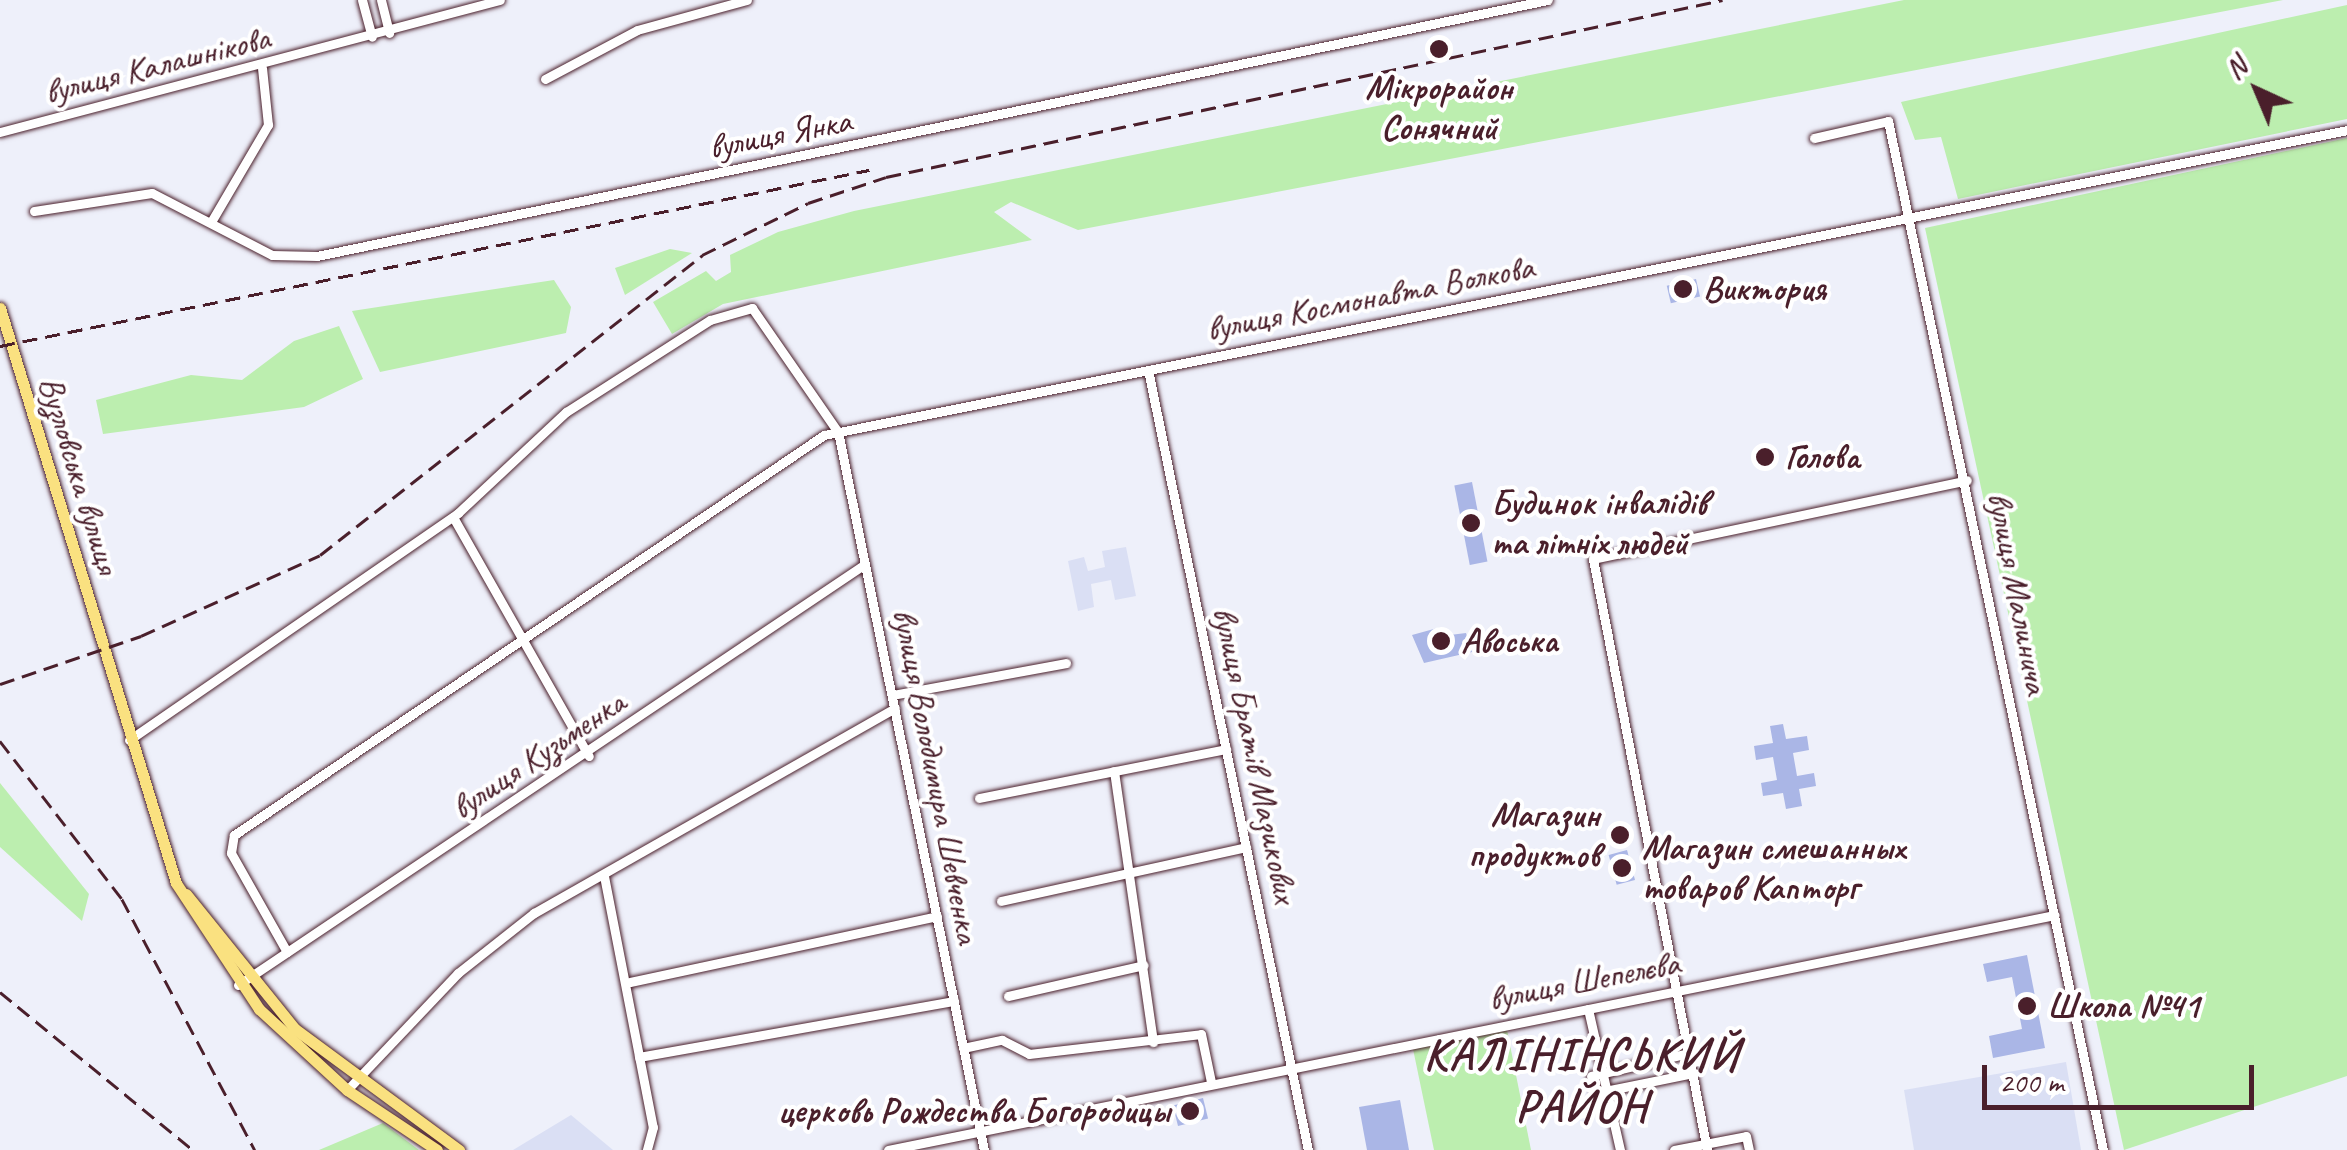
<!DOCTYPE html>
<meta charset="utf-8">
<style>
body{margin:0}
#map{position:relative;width:2347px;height:1150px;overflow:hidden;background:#eef0fa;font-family:Caveat,sans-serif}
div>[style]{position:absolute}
.built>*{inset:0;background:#dadff4}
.green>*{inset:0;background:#bceeaf}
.building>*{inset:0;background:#aab6e6;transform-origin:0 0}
.roads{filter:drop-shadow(0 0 2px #4a1f2b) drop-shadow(0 0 2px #4a1f2b)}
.minor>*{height:9px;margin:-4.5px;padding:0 4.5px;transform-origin:4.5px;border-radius:4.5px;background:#fff}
.major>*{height:11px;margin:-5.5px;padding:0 5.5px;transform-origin:5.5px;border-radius:5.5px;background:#fae180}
.rail>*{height:2.5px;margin-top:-1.25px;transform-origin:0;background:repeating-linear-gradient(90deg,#4a1f2b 0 15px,transparent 0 23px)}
.dots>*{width:28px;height:28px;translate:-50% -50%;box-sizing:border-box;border:5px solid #fff;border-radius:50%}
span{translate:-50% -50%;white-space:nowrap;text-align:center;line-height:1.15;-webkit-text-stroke:8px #fff;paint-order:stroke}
.street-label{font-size:35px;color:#4a1f2b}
.poi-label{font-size:35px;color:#4a1f2b;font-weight:700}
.left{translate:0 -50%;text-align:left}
.right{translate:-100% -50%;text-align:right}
.district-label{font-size:45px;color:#4a1f2b;font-weight:700;letter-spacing:2.5px}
.north{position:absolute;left:2207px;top:40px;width:100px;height:100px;-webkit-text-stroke:8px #fff;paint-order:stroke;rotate:316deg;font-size:28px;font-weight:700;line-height:40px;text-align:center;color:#4a1f2b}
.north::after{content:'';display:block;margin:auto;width:35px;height:45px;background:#4a1f2b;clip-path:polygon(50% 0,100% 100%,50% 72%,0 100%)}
.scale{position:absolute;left:1982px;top:1065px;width:272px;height:45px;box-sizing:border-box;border:5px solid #4a1f2b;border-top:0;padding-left:12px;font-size:30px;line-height:35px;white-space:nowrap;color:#4a1f2b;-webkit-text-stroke:8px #fff;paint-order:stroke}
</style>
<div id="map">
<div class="built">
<i style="clip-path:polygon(1126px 547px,1136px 596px,1115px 600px,1111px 580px,1091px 584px,1094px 607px,1078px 611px,1068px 561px,1084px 557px,1088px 571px,1105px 567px,1102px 551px)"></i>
<i style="clip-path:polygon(2066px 1062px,2081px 1150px,1914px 1150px,1904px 1090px)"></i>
<i style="clip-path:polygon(571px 1115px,613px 1150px,513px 1150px)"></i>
</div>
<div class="green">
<i style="clip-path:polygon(1904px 0,2283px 0,1078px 230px,1011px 202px,994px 212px,1032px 240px,723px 304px,672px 334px,653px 302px,706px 271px,716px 281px,731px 272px,730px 255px,778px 232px,854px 211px)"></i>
<i style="clip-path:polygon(2347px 5px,2347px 119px,1958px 199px,1941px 137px,1915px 140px,1901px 102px)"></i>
<i style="clip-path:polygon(2347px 138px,2347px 1076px,2124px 1150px,1925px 228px)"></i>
<i style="clip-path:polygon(670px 249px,692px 253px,625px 295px,615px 268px)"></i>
<i style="clip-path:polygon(554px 280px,571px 307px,566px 333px,380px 372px,352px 311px)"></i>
<i style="clip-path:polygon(339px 326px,363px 379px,304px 407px,103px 434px,96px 400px,191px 375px,242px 380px,294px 341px)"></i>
<i style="clip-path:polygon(0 783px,89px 894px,82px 921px,0 847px)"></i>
<i style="clip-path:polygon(1507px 1030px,1531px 1150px,1434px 1150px,1413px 1049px)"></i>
<i style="clip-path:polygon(383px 1123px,419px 1150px,319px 1150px)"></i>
</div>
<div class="building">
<i style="left:1696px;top:279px;width:18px;height:30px;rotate:77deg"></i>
<i style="left:1472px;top:482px;width:81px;height:18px;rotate:79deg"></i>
<i style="clip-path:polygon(1441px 627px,1442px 636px,1466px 633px,1472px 652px,1424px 663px,1412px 635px)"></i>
<i style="clip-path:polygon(1783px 724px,1786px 739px,1807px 736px,1809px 750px,1793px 753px,1797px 776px,1814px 773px,1816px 786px,1799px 789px,1802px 806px,1786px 809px,1783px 793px,1763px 796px,1761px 783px,1777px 780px,1773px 757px,1756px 760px,1754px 746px,1773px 743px,1770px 726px)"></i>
<i style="left:1627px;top:850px;width:31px;height:19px;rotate:75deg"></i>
<i style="clip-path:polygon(2027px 955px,2045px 1048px,1993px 1058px,1989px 1036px,2022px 1029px,2012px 977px,1987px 982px,1983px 964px)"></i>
<i style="left:1203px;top:1098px;width:21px;height:31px;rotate:76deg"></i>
<i style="clip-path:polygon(1400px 1100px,1409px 1150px,1367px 1150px,1359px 1107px)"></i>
</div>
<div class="roads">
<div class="minor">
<i style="left:362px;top:0;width:38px;rotate:75deg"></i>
<i style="left:381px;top:0;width:34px;rotate:76deg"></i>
<i style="left:545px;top:79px;width:104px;rotate:-28deg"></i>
<i style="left:637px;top:30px;width:114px;rotate:-15.3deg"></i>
<i style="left:0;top:132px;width:517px;rotate:-14.79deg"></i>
<i style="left:1814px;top:138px;width:76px;rotate:-12.9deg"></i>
<i style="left:1888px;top:121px;width:1051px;rotate:78.2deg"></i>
<i style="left:34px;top:211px;width:119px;rotate:-8.7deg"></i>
<i style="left:152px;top:193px;width:135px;rotate:27.3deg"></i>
<i style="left:272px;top:255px;width:45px;rotate:1.3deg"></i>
<i style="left:317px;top:256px;width:1257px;rotate:-11.75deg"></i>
<i style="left:211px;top:222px;width:113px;rotate:-59.6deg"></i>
<i style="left:268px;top:125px;width:57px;rotate:-96deg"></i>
<i style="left:1148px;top:370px;width:796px;rotate:78.41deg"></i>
<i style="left:453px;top:517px;width:275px;rotate:60.4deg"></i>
<i style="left:892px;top:695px;width:177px;rotate:-10.4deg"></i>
<i style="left:129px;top:740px;width:400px;rotate:-34.6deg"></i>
<i style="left:458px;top:513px;width:148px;rotate:-43.1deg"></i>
<i style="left:566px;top:412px;width:171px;rotate:-32.6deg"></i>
<i style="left:710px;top:320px;width:44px;rotate:-15.9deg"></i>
<i style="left:752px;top:308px;width:151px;rotate:55.3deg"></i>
<i style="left:838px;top:432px;width:733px;rotate:78.51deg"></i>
<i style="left:1114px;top:771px;width:274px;rotate:81.8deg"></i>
<i style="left:979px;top:798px;width:252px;rotate:-11.2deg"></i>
<i style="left:604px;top:876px;width:256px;rotate:79deg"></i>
<i style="left:653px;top:1127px;width:24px;rotate:105deg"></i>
<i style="left:1001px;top:901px;width:251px;rotate:-12.4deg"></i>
<i style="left:287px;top:952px;width:114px;rotate:-119.5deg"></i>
<i style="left:231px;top:853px;width:18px;rotate:-81deg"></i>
<i style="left:234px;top:835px;width:713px;rotate:-34.14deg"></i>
<i style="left:824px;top:435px;width:1553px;rotate:-11.32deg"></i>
<i style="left:630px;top:982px;width:314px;rotate:-12.1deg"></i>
<i style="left:238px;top:985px;width:755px;rotate:-33.88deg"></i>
<i style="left:1008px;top:996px;width:139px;rotate:-12.8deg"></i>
<i style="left:1588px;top:1009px;width:145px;rotate:77.2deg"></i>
<i style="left:963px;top:1048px;width:40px;rotate:-12deg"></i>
<i style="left:1002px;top:1040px;width:30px;rotate:27deg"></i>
<i style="left:1029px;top:1054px;width:173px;rotate:-6.6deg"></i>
<i style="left:1201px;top:1034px;width:49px;rotate:78.2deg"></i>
<i style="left:639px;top:1057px;width:320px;rotate:-10.1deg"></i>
<i style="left:1591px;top:1076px;width:101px;rotate:-13.2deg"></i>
<i style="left:347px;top:1090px;width:161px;rotate:-46.5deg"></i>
<i style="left:458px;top:973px;width:97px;rotate:-38.3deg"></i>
<i style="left:534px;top:913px;width:415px;rotate:-29.6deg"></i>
<i style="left:1595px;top:1093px;width:100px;rotate:-11.5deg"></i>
<i style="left:888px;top:1150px;width:1190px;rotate:-11.39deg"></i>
<i style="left:1674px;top:1150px;width:73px;rotate:-11deg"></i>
<i style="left:1746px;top:1136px;width:14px;rotate:78deg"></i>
<i style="left:1707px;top:1150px;width:602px;rotate:-100.92deg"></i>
<i style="left:1593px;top:559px;width:382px;rotate:-11.9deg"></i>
</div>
<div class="major">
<i style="left:0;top:308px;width:601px;rotate:72.98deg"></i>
<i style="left:176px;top:883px;width:151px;rotate:56.6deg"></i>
<i style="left:259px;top:1009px;width:120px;rotate:42.6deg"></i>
<i style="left:347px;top:1090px;width:108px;rotate:33.7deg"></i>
<i style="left:186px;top:894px;width:174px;rotate:51.1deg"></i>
<i style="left:295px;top:1029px;width:204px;rotate:36.4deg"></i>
</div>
</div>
<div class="rail">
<i style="left:0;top:346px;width:887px;rotate:-11.45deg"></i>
<i style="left:0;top:684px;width:149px;rotate:-18.8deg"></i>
<i style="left:141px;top:636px;width:196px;rotate:-24.3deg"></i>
<i style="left:320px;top:555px;width:486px;rotate:-38.1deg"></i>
<i style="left:702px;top:255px;width:118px;rotate:-26.1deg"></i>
<i style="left:808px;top:203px;width:82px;rotate:-18.4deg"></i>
<i style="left:886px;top:177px;width:855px;rotate:-11.95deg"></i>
<i style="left:0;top:741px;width:200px;rotate:52.3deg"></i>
<i style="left:122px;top:899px;width:284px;rotate:62.1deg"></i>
<i style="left:0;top:992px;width:249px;rotate:39.3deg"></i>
</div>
<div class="dots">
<i style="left:1439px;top:49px;background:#4a1f2b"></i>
<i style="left:1683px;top:289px;background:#4a1f2b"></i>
<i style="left:1765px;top:457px;background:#4a1f2b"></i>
<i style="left:1471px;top:523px;background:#4a1f2b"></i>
<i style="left:1441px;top:641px;background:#4a1f2b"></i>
<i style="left:1620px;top:835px;background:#4a1f2b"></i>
<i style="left:1622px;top:868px;background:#4a1f2b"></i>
<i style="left:2027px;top:1006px;background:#4a1f2b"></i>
<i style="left:1190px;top:1111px;background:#4a1f2b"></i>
</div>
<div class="street-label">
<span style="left:157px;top:65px;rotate:-14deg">вулиця Калашнікова</span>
<span style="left:780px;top:134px;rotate:-11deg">вулиця Янка</span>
<span style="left:1370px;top:298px;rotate:-11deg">вулиця Космонавта Волкова</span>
<span style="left:79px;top:475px;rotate:73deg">Вузловська вулиця</span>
<span style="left:2018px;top:593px;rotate:79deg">вулиця Малинича</span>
<span style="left:538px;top:755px;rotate:-34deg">вулиця Кузьменка</span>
<span style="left:1255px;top:755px;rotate:78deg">вулиця Братів Мазикових</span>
<span style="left:936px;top:776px;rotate:79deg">вулиця Володимира Шевченка</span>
<span style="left:1584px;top:981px;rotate:-11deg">вулиця Шепелєва</span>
</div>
<div class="poi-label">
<span style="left:1439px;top:108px">Мікрорайон<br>Сонячний</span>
<span class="left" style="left:1703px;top:289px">Виктория</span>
<span class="left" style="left:1785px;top:457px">Голова</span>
<span class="left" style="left:1491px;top:523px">Будинок інвалідів<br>та літніх людей</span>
<span class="left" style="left:1461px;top:641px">Авоська</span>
<span class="right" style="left:1600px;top:835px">Магазин<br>продуктов</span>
<span class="left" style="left:1642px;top:868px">Магазин смешанных<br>товаров Капторг</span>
<span class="left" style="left:2047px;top:1006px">Школа №41</span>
<span class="right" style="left:1170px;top:1111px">церковь Рождества Богородицы</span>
</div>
<div class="district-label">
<span style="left:1582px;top:1081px">КАЛІНІНСЬКИЙ<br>РАЙОН</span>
</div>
<div class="north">N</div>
<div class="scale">200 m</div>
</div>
